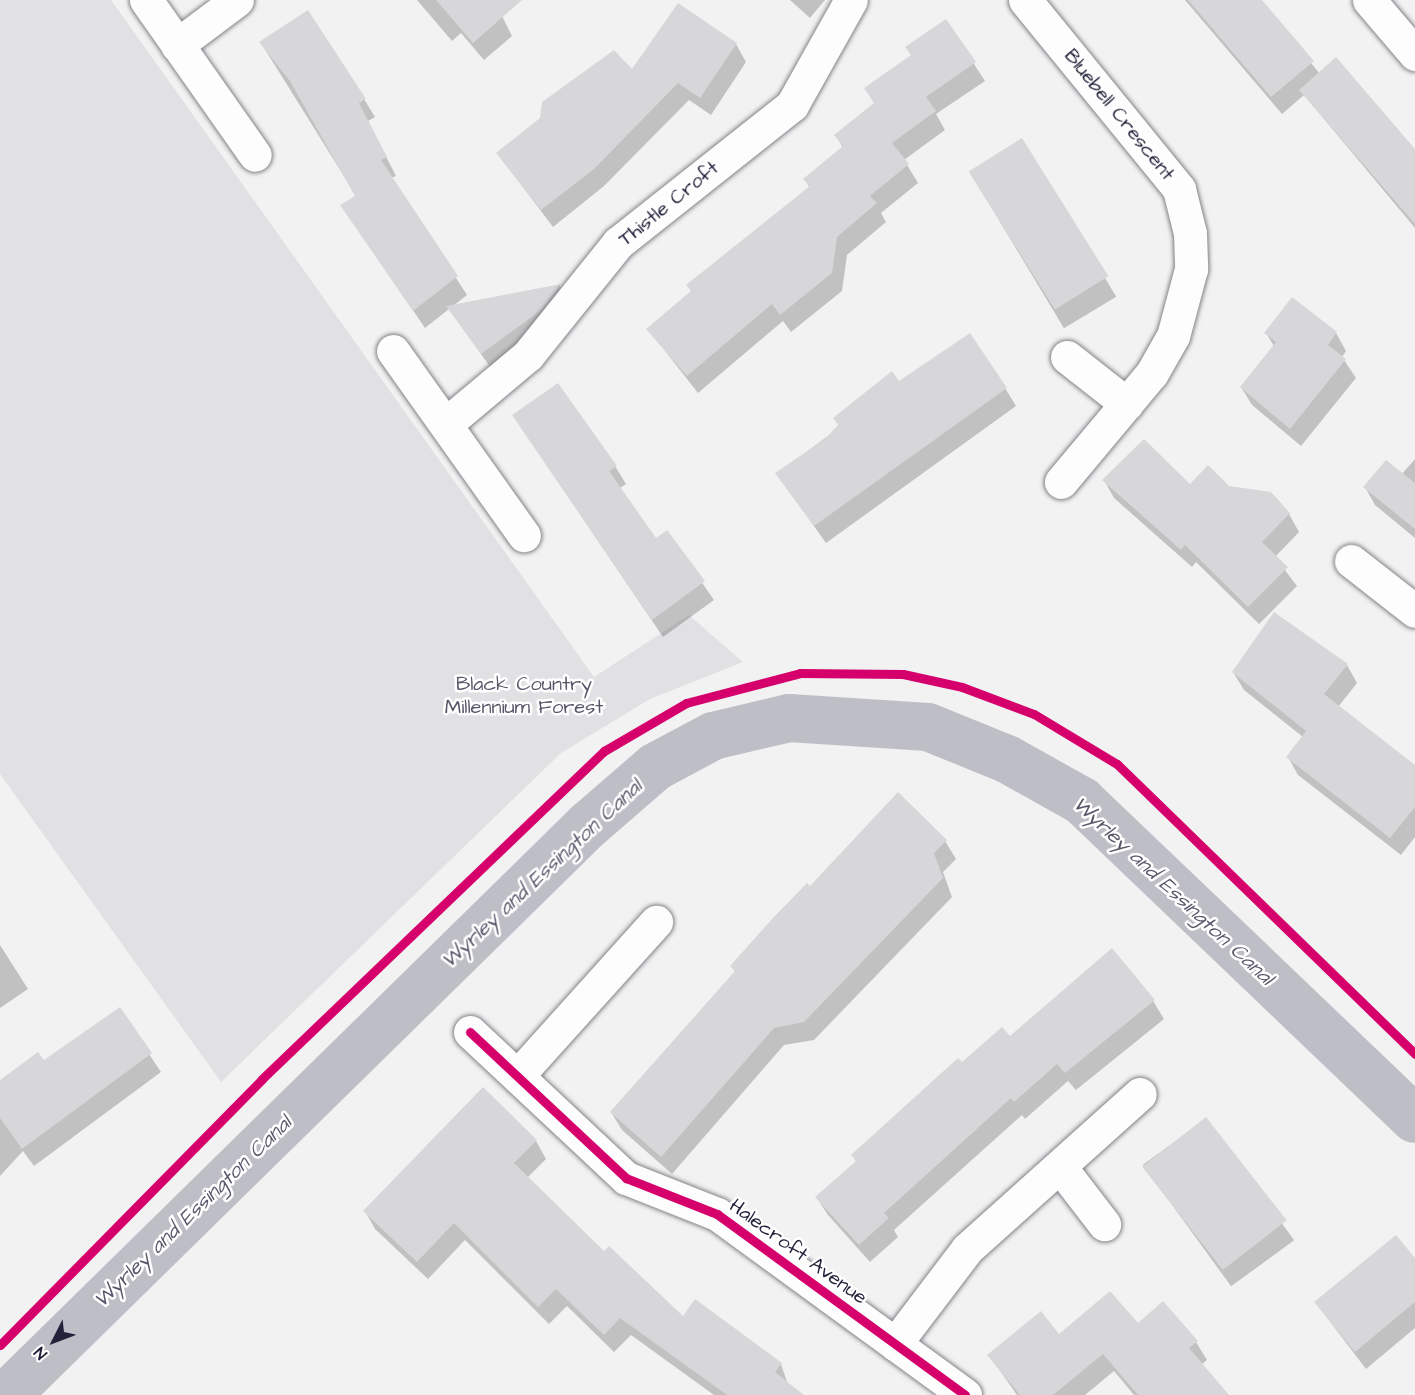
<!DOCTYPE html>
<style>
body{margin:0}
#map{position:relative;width:1415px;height:1395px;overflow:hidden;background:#f2f2f3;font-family:"Architects Daughter",sans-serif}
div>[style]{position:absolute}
.green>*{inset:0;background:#e1e1e4}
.shadow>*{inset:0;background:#0003;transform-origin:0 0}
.canal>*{height:48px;margin:-24px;padding:0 24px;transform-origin:24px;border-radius:24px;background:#bebec6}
.building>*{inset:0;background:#d7d7d9;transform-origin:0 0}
.roads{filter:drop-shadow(0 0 2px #848489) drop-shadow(0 0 2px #848489)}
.minor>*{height:33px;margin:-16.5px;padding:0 16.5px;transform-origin:16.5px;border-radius:16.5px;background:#fdfdfd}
.cycleway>*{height:9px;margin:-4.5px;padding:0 4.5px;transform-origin:4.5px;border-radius:4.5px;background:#d6006c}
span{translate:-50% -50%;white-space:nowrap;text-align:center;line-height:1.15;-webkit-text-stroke:5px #fff;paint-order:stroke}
.street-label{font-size:20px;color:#22223b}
.park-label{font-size:20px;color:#57576a}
.water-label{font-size:21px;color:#58586b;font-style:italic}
.north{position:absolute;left:24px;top:1311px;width:60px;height:60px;-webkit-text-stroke:4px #fff;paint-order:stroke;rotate:228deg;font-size:16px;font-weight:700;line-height:24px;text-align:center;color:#22223b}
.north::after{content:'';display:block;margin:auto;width:21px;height:27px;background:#22223b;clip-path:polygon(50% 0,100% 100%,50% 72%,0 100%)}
</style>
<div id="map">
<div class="green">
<i style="clip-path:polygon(0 0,111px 0,594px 677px,689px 615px,743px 662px,650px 699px,561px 753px,221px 1082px,0 774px)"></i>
</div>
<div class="shadow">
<i style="clip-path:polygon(417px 0,494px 0,512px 36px,484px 60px,461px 33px,452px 41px)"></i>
<i style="clip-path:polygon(790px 0,825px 0,810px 18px)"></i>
<i style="clip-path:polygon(1185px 0,1260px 0,1320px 74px,1415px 151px,1415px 228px,1304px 95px,1282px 114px)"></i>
<i style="clip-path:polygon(946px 21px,985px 81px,936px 114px,945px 130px,904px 160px,918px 183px,881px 213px,886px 222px,847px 255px,842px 291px,791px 332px,783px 321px,698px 393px,648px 329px,810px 188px,805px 180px,843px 148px,836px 136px,875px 105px)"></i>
<i style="clip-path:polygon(261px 43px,364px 99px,375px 117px,368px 121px,396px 176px,391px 178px,467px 295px,453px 306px,560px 286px,570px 303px,493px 371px,449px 309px,425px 328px,342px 206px,357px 197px)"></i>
<i style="clip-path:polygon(736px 44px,746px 62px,711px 115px,689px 100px,604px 186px,553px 227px,498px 154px,633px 72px)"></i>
<i style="left:1022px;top:140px;width:183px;height:61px;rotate:59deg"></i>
<i style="clip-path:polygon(1266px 333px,1336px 333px,1346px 351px,1342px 357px,1356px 378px,1301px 446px,1252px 405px,1241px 387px,1274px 346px)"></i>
<i style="clip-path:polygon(899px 383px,1005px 388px,1016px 406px,826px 543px,777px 474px)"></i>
<i style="clip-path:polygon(525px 433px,615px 466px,626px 484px,620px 488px,656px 540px,667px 532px,714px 600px,663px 637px)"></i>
<i style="clip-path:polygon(1415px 459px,1415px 538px,1375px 505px,1365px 487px,1402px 474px)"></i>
<i style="clip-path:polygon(1104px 480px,1229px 487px,1289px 514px,1299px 532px,1275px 557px,1297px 586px,1259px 624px,1196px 562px,1192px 567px,1114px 498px)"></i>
<i style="clip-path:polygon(1347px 665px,1357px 683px,1338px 707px,1415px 766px,1415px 837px,1401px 855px,1298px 775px,1288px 757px,1303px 737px,1244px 690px,1233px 672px)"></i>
<i style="clip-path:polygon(945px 841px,956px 859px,943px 872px,952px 897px,814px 1040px,784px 1045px,672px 1174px,622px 1130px,611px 1112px,735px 972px,732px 966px,810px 888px)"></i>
<i style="clip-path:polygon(0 945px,28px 989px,0 1008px)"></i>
<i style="clip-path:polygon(1153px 1001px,1164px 1019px,1076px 1090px,1068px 1081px,1025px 1119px,1022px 1115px,894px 1230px,898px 1237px,870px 1262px,828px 1215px,817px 1198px,857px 1163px,853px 1156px,962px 1065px,1010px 1039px)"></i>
<i style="clip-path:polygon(119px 1009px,161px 1072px,34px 1166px,23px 1151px,0 1176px,0 1082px,44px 1062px)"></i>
<i style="left:1206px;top:1119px;width:150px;height:78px;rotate:54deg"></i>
<i style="clip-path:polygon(536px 1141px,546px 1159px,527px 1178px,604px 1253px,683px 1318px,781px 1364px,788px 1385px,801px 1395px,714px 1395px,631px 1335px,614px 1352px,567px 1306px,549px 1324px,465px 1240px,428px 1279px,375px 1229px,365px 1211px)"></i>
<i style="clip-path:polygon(1415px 1260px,1415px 1328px,1366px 1369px,1316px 1303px)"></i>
<i style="clip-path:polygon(1138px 1325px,1196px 1342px,1207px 1360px,1201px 1365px,1227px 1395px,1134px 1395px,1114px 1371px,1085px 1395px,1017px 1395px,989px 1355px,1059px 1336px)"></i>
</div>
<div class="canal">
<i style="left:7px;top:1395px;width:813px;rotate:-44.45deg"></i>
<i style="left:587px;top:826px;width:90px;rotate:-40.9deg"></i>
<i style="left:655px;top:767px;width:66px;rotate:-28.1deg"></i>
<i style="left:713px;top:736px;width:78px;rotate:-13.3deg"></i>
<i style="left:789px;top:718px;width:139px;rotate:3.7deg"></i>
<i style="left:928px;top:727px;width:85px;rotate:22.1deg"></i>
<i style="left:1007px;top:759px;width:86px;rotate:29.2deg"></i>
<i style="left:1082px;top:801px;width:460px;rotate:43.7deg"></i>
</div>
<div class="building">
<i style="clip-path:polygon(436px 0,522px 0,473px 43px)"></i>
<i style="clip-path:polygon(1188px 0,1262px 0,1314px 61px,1271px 97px)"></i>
<i style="clip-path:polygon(678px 3px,737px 43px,700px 98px,678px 83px,594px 169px,541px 210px,496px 153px,540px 118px,542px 102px,614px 50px,632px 69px)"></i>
<i style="clip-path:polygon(308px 10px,366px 99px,359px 103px,387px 157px,381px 160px,458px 276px,413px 311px,340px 205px,355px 196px,290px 81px,259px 42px)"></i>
<i style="clip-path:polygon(946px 19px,976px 62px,926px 97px,936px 111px,892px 143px,909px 164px,870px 196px,877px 203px,837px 237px,832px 273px,780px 315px,772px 304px,687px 376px,646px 329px,691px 291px,686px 285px,810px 186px,803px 179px,843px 146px,834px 135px,874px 103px,864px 88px,911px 55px,905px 47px)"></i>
<i style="clip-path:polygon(1336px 57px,1415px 149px,1415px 224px,1299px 90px)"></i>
<i style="left:1022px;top:138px;width:163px;height:63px;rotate:58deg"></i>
<i style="clip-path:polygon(561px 284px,540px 311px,481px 354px,446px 306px)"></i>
<i style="clip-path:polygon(1292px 297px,1337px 332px,1328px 345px,1346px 359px,1290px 429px,1240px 387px,1276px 342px,1264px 333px)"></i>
<i style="clip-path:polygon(970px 333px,1007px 388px,814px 526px,775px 473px,825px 439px,838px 425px,833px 418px,892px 371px,899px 381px)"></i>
<i style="clip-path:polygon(558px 383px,617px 466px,609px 471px,656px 538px,667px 530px,705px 581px,652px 620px,512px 415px)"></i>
<i style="clip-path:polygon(1144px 439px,1190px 484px,1208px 465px,1229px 486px,1271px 492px,1290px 513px,1262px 542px,1288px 567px,1248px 607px,1185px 545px,1181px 550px,1102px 480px)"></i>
<i style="clip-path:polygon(1386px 460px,1415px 483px,1415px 529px,1363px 487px)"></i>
<i style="clip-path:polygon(1274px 612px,1348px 664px,1324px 694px,1415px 765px,1415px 807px,1390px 838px,1286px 757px,1306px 731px,1232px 672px)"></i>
<i style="clip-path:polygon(898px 792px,947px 840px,934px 853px,943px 878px,804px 1022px,774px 1028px,661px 1157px,610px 1112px,735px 971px,730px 966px,773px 918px,807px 883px,810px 886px)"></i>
<i style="clip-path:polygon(1112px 948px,1155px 1000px,1065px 1073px,1057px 1064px,1014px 1102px,1011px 1098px,884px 1213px,889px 1218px,859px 1245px,815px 1197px,856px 1161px,851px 1155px,958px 1058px,962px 1062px,1002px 1027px,1010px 1036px)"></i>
<i style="clip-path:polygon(120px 1007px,152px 1053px,22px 1149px,0 1118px,0 1080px,38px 1052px,44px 1060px)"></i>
<i style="clip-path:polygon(483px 1087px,537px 1140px,514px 1163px,604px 1251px,609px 1246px,683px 1316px,695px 1299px,782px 1363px,775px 1372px,804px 1395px,727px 1395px,620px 1318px,604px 1335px,556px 1289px,538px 1307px,454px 1223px,417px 1262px,363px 1211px)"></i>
<i style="left:1206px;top:1117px;width:131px;height:81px;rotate:52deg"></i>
<i style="clip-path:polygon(1396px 1235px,1415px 1258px,1415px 1302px,1355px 1352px,1314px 1302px)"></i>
<i style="clip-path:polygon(1110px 1291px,1138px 1323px,1163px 1301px,1198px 1341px,1189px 1348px,1229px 1395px,1138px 1395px,1103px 1354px,1053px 1395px,1020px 1395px,987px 1355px,1041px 1311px,1059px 1334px)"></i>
</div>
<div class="roads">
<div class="minor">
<i style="left:146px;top:0;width:189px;rotate:54.9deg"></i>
<i style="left:1025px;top:0;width:244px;rotate:50.8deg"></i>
<i style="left:1179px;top:189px;width:45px;rotate:76deg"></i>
<i style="left:1190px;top:233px;width:36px;rotate:88deg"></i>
<i style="left:1191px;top:269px;width:69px;rotate:105deg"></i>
<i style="left:1173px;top:336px;width:43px;rotate:119.6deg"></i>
<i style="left:1152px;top:373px;width:142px;rotate:129.9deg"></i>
<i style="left:1369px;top:0;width:71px;rotate:49.6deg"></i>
<i style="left:177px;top:45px;width:75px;rotate:-36.9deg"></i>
<i style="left:393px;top:351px;width:226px;rotate:54.6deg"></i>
<i style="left:1067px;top:357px;width:76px;rotate:38.1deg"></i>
<i style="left:447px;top:423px;width:106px;rotate:-40deg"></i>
<i style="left:528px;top:355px;width:144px;rotate:-51.2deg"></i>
<i style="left:618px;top:243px;width:222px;rotate:-38.4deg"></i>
<i style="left:792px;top:105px;width:120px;rotate:-60.7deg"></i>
<i style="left:1351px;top:561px;width:81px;rotate:38deg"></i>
<i style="left:470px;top:1032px;width:214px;rotate:43.1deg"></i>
<i style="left:626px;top:1178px;width:98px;rotate:21.6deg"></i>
<i style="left:717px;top:1214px;width:307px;rotate:36.1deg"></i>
<i style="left:519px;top:1074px;width:205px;rotate:-48deg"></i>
<i style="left:1061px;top:1168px;width:71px;rotate:52.5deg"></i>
<i style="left:895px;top:1344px;width:119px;rotate:-52.8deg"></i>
<i style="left:967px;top:1249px;width:232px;rotate:-41.9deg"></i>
</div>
</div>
<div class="cycleway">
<i style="left:470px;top:1032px;width:214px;rotate:43.1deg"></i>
<i style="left:626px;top:1178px;width:98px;rotate:21.6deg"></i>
<i style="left:717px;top:1214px;width:307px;rotate:36.1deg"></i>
<i style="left:0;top:1345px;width:373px;rotate:-45.4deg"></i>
<i style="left:262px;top:1079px;width:474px;rotate:-43.8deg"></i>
<i style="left:604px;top:751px;width:95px;rotate:-30.3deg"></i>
<i style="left:686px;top:703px;width:118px;rotate:-14.7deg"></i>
<i style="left:800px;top:673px;width:103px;rotate:0.6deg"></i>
<i style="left:903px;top:674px;width:60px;rotate:12.4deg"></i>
<i style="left:962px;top:687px;width:77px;rotate:20.6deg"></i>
<i style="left:1034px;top:714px;width:97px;rotate:31.1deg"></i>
<i style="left:1117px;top:764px;width:416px;rotate:44.2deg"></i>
</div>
<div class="street-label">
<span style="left:1119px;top:115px;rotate:51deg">Bluebell Crescent</span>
<span style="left:669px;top:204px;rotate:-39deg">Thistle Croft</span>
<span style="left:798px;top:1252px;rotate:36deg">Halecroft Avenue</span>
</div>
<div class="park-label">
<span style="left:524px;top:696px">Black Country<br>Millennium Forest</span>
</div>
<div class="water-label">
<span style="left:542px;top:874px;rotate:-43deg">Wyrley and Essington Canal</span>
<span style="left:1173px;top:891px;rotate:43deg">Wyrley and Essington Canal</span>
<span style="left:193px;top:1212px;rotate:-44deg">Wyrley and Essington Canal</span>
</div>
<div class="north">N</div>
</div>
